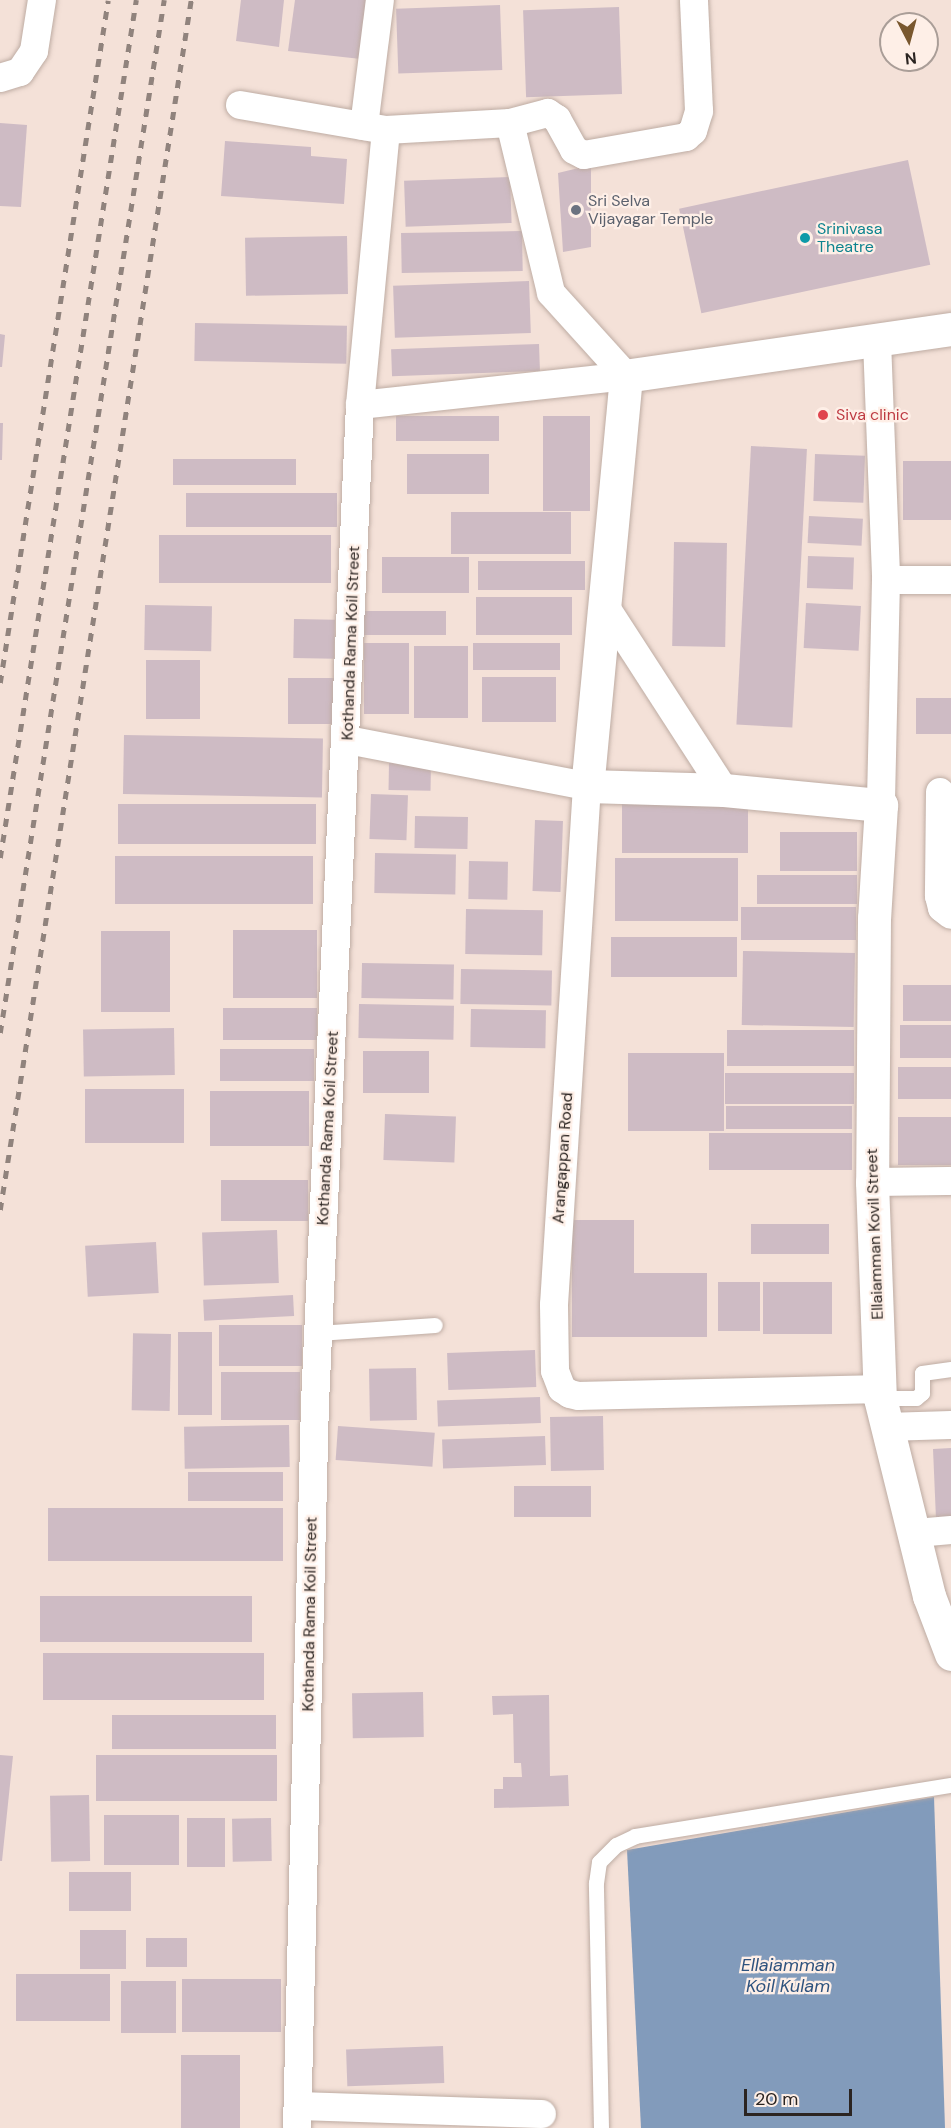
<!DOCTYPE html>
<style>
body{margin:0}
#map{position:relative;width:951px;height:2128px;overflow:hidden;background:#f4e1d8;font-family:"DM Sans",sans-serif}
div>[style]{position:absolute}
.water>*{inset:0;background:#829bbb}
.building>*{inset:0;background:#cebbc4;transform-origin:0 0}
.roads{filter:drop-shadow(0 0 2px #beaca3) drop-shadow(0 0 2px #beaca3)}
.lane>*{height:15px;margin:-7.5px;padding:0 7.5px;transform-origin:7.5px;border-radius:7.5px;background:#fff}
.street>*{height:28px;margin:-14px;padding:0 14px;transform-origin:14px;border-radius:14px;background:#fff}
.secondary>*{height:33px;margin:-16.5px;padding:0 16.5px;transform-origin:16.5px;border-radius:16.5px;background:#fff}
.rail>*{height:4.5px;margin-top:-2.25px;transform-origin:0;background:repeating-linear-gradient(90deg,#90837d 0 8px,transparent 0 16px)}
.dots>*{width:16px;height:16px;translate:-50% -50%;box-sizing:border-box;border:3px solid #feefe7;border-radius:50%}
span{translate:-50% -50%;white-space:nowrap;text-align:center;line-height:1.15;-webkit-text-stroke:4.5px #feefe7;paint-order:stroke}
.worship-label{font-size:16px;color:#5b616d}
.left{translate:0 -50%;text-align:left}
.culture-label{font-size:16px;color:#0d838f}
.health-label{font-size:16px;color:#be3a42}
.street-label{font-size:16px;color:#2b2421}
.water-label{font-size:18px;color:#2e527e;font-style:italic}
.north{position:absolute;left:879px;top:12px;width:60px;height:60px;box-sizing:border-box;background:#feefe7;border:2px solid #aa9e98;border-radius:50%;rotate:174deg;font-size:16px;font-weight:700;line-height:24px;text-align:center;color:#2b2421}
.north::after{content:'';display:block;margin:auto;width:21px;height:27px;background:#79572e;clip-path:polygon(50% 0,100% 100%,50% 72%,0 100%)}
.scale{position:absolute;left:744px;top:2089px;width:108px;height:27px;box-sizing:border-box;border:3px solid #2b2421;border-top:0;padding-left:8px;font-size:18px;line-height:21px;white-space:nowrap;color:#2b2421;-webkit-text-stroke:4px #feefe7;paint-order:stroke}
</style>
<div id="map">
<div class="water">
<i style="clip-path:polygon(934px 1797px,945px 2128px,641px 2128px,627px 1850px)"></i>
</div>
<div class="building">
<i style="clip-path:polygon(241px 0,284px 0,279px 47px,236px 41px)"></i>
<i style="clip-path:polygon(295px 0,368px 0,361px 59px,288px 51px)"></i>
<i style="left:500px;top:5px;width:65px;height:104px;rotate:88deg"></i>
<i style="left:619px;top:7px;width:87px;height:96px;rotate:88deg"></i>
<i style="clip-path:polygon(0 123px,27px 125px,21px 207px,0 206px)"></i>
<i style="clip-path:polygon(225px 141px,311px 147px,311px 156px,347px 159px,344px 204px,221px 196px)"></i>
<i style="left:908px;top:160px;width:107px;height:234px;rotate:78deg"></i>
<i style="clip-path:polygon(591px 165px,591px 247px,563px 252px,558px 173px)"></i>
<i style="left:510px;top:177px;width:46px;height:106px;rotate:88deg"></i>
<i style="left:522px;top:231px;width:40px;height:121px;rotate:89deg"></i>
<i style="left:347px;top:236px;width:58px;height:102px;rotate:89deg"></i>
<i style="left:529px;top:281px;width:52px;height:136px;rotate:88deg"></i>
<i style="left:195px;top:323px;width:152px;height:38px;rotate:1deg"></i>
<i style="clip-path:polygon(0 334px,5px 335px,2px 367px,0 367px)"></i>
<i style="left:539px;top:344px;width:27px;height:148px;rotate:88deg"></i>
<i style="left:396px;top:416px;width:103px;height:25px"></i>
<i style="left:543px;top:416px;width:47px;height:95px"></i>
<i style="clip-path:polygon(0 423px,3px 423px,2px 460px,0 460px)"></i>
<i style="left:751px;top:446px;width:56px;height:279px;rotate:3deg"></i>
<i style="left:407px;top:454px;width:82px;height:40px"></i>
<i style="left:815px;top:454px;width:50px;height:47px;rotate:2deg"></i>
<i style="left:173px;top:459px;width:123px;height:26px"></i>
<i style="left:951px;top:461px;width:59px;height:48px;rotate:90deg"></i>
<i style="left:186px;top:493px;width:151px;height:34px"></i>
<i style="left:451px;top:512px;width:120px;height:42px"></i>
<i style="left:809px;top:516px;width:54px;height:27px;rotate:3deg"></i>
<i style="left:159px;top:535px;width:172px;height:48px"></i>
<i style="left:674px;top:542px;width:53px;height:104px;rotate:1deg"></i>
<i style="left:808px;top:556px;width:46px;height:32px;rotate:2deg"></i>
<i style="left:382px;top:557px;width:87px;height:36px"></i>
<i style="left:478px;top:561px;width:107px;height:29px"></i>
<i style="left:476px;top:597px;width:96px;height:38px"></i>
<i style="left:806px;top:603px;width:55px;height:45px;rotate:3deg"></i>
<i style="left:145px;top:605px;width:67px;height:45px;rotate:1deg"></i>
<i style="left:361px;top:611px;width:85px;height:24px"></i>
<i style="left:294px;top:619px;width:41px;height:39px;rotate:1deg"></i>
<i style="left:364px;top:643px;width:45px;height:71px"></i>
<i style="left:473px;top:643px;width:87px;height:27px"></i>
<i style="left:414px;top:646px;width:54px;height:72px"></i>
<i style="left:146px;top:660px;width:54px;height:59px"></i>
<i style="left:482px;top:677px;width:74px;height:45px"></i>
<i style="left:288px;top:678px;width:49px;height:46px"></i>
<i style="left:916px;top:698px;width:35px;height:36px"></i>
<i style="left:124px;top:735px;width:199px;height:59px;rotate:1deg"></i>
<i style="left:389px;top:763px;width:42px;height:27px;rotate:1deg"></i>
<i style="left:371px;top:794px;width:37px;height:45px;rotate:2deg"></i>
<i style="left:118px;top:804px;width:198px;height:40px"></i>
<i style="left:622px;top:804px;width:126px;height:49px"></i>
<i style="left:415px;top:816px;width:53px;height:32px;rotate:1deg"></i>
<i style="left:535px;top:820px;width:28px;height:71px;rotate:2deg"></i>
<i style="left:780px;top:832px;width:77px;height:39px"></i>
<i style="left:375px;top:853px;width:81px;height:40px;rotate:1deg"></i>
<i style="left:115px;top:856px;width:198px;height:48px"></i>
<i style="left:615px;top:858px;width:123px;height:63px"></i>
<i style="left:469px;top:861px;width:39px;height:38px;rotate:1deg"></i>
<i style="left:757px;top:875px;width:100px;height:29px"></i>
<i style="left:741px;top:907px;width:115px;height:33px"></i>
<i style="left:466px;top:909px;width:77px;height:45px;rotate:1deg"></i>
<i style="left:317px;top:930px;width:68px;height:84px;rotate:90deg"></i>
<i style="left:101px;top:931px;width:69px;height:81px"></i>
<i style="left:611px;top:937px;width:126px;height:40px"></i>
<i style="left:743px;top:951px;width:112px;height:74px;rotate:1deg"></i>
<i style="left:362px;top:963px;width:92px;height:35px;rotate:1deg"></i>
<i style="left:461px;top:969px;width:91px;height:35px;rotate:1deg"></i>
<i style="left:951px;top:985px;width:36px;height:48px;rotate:90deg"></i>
<i style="left:359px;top:1004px;width:95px;height:34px;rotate:1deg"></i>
<i style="left:223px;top:1008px;width:94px;height:32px"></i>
<i style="left:471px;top:1009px;width:75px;height:38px;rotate:1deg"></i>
<i style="left:951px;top:1025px;width:33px;height:51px;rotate:90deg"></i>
<i style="left:174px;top:1028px;width:47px;height:91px;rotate:89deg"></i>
<i style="left:727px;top:1030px;width:127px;height:36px"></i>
<i style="left:220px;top:1049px;width:94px;height:32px"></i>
<i style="left:363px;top:1051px;width:66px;height:42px"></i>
<i style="left:628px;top:1053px;width:96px;height:78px"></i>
<i style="left:951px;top:1067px;width:32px;height:53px;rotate:90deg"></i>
<i style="left:725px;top:1073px;width:129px;height:31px"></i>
<i style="left:85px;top:1089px;width:99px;height:54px"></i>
<i style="left:210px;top:1091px;width:99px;height:55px"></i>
<i style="left:726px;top:1106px;width:126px;height:23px"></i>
<i style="left:385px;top:1114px;width:71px;height:46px;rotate:2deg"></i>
<i style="left:951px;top:1117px;width:48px;height:53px;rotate:90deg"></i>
<i style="left:709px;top:1133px;width:143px;height:37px"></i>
<i style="left:221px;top:1180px;width:87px;height:41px"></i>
<i style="clip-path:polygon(572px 1220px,634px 1220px,634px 1273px,707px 1273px,707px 1337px,572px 1337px)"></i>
<i style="left:751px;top:1224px;width:78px;height:30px"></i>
<i style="left:277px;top:1230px;width:53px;height:75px;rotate:88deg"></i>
<i style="left:156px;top:1242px;width:51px;height:71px;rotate:87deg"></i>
<i style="left:718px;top:1282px;width:42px;height:49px"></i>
<i style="left:763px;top:1282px;width:69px;height:52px"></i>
<i style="left:293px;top:1295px;width:21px;height:90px;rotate:87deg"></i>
<i style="left:219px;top:1325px;width:83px;height:41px"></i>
<i style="left:212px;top:1332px;width:83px;height:34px;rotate:90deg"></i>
<i style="left:171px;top:1334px;width:77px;height:38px;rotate:91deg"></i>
<i style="left:535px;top:1350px;width:37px;height:88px;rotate:88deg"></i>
<i style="left:416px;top:1368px;width:52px;height:47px;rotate:89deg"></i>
<i style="left:221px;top:1372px;width:79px;height:48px"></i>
<i style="left:540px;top:1397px;width:26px;height:103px;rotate:88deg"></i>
<i style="left:603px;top:1416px;width:54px;height:53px;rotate:89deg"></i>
<i style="left:289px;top:1425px;width:42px;height:105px;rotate:89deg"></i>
<i style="left:338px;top:1426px;width:97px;height:34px;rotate:4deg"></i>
<i style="left:545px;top:1436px;width:29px;height:103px;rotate:88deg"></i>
<i style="clip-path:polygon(951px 1448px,951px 1519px,936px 1519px,933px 1449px)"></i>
<i style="left:283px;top:1472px;width:29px;height:95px;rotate:90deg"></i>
<i style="left:591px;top:1486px;width:31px;height:77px;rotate:90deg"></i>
<i style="left:283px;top:1508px;width:53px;height:235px;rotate:90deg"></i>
<i style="left:252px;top:1596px;width:46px;height:212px;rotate:90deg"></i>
<i style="left:264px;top:1653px;width:47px;height:221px;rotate:90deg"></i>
<i style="left:423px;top:1692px;width:45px;height:71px;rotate:89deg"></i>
<i style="clip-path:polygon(549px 1695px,550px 1776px,568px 1775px,569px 1806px,494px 1808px,494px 1789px,503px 1789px,503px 1777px,522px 1777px,521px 1763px,514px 1763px,513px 1714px,493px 1715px,492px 1696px)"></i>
<i style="left:276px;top:1715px;width:34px;height:164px;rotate:90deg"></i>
<i style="clip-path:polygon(0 1755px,13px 1756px,2px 1861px,0 1861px)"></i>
<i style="left:277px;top:1755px;width:46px;height:181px;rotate:90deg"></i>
<i style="left:89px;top:1795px;width:66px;height:39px;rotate:89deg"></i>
<i style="left:104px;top:1815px;width:75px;height:50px"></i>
<i style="left:225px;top:1818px;width:49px;height:38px;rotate:90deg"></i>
<i style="left:271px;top:1818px;width:43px;height:39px;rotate:89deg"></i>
<i style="left:69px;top:1872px;width:62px;height:39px"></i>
<i style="left:80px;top:1930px;width:46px;height:39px"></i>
<i style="left:146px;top:1938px;width:41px;height:29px"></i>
<i style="left:110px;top:1974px;width:47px;height:94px;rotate:90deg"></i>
<i style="left:281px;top:1979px;width:53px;height:99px;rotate:90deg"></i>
<i style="left:121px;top:1981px;width:55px;height:52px"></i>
<i style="left:443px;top:2046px;width:37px;height:97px;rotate:88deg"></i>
<i style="left:181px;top:2055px;width:59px;height:73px"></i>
</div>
<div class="roads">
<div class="lane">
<i style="left:318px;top:1333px;width:117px;rotate:-3.9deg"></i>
<i style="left:880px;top:1398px;width:36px"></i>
<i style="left:916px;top:1398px;width:8px;rotate:-40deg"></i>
<i style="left:922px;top:1393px;width:20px;rotate:-90deg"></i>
<i style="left:922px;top:1373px;width:29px;rotate:-8deg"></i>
<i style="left:601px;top:2128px;width:245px;rotate:-91.2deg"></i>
<i style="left:596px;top:1883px;width:21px;rotate:-82deg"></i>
<i style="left:599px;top:1862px;width:24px;rotate:-45deg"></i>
<i style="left:616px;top:1845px;width:21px;rotate:-25deg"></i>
<i style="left:635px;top:1836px;width:320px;rotate:-9.2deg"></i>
</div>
<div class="street">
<i style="left:0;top:78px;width:21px;rotate:-17deg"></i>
<i style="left:20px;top:72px;width:25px;rotate:-56deg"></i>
<i style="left:34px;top:51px;width:52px;rotate:-81.1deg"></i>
<i style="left:240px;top:105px;width:148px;rotate:9.7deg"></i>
<i style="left:386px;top:130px;width:124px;rotate:-3.2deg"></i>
<i style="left:510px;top:123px;width:175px;rotate:76.4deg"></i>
<i style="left:551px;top:293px;width:112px;rotate:47.9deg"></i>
<i style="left:510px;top:123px;width:39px;rotate:-15deg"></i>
<i style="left:548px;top:113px;width:11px;rotate:34deg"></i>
<i style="left:557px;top:119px;width:35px;rotate:61deg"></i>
<i style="left:574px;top:150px;width:11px;rotate:27deg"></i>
<i style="left:584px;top:155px;width:104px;rotate:-10deg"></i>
<i style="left:686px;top:137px;width:9px;rotate:-41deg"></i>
<i style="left:693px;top:131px;width:21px;rotate:-73deg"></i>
<i style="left:699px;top:111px;width:111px;rotate:-92.6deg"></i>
<i style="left:364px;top:126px;width:127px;rotate:-82.8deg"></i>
<i style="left:877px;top:341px;width:239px;rotate:87.8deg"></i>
<i style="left:886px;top:580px;width:225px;rotate:91.3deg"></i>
<i style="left:360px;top:405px;width:268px;rotate:-6.2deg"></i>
<i style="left:886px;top:580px;width:65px"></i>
<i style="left:605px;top:606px;width:219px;rotate:57.1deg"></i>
<i style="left:347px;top:740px;width:244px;rotate:10.9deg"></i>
<i style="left:587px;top:786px;width:520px;rotate:93.64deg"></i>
<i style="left:554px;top:1305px;width:66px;rotate:89.1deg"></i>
<i style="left:555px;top:1371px;width:19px;rotate:69deg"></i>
<i style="left:562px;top:1389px;width:9px;rotate:32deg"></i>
<i style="left:570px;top:1394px;width:9px;rotate:13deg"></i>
<i style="left:579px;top:1396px;width:301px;rotate:-1.3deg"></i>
<i style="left:940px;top:792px;width:104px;rotate:90.6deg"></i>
<i style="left:939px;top:896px;width:12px;rotate:76deg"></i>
<i style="left:942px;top:908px;width:11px;rotate:38deg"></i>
<i style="left:872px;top:1182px;width:79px;rotate:-0.7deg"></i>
<i style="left:886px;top:1427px;width:65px;rotate:-1.8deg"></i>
<i style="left:916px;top:1533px;width:35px;rotate:-5deg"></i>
<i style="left:298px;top:2106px;width:244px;rotate:1.9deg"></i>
<i style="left:297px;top:2128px;width:725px;rotate:-88.58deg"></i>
<i style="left:315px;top:1403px;width:999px;rotate:-87.42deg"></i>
<i style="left:360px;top:405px;width:276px;rotate:-84.6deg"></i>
</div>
<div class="secondary">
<i style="left:951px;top:329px;width:328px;rotate:171.8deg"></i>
<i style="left:626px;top:376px;width:412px;rotate:95.4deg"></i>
<i style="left:587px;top:786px;width:137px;rotate:1.7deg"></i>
<i style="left:724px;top:790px;width:158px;rotate:5.5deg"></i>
<i style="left:881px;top:805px;width:113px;rotate:93.5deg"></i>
<i style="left:874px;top:918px;width:264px;rotate:90.4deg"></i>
<i style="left:872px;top:1182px;width:216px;rotate:87.9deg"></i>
<i style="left:880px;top:1398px;width:204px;rotate:76.1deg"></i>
<i style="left:929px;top:1596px;width:62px;rotate:69.2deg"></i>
</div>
</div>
<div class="rail">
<i style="left:0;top:683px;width:691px;rotate:-81.01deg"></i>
<i style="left:0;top:858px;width:869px;rotate:-80.99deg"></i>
<i style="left:0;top:1033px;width:1046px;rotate:-80.98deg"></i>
<i style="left:0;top:1210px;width:1225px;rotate:-81.03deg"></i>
</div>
<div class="dots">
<i style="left:576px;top:210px;background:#6b7280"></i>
<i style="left:805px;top:238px;background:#0f9aa8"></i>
<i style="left:823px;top:415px;background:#e0444e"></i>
</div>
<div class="worship-label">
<span class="left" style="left:588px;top:210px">Sri Selva<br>Vijayagar Temple</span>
</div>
<div class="culture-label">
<span class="left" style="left:817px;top:238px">Srinivasa<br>Theatre</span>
</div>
<div class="health-label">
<span class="left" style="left:836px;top:415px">Siva clinic</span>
</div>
<div class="street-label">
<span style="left:351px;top:643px;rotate:-88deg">Kothanda Rama Koil Street</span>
<span style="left:328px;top:1128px;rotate:-87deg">Kothanda Rama Koil Street</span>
<span style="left:563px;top:1158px;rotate:-86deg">Arangappan Road</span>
<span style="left:875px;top:1234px;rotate:-92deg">Ellaiamman Kovil Street</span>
<span style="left:310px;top:1614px;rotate:-89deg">Kothanda Rama Koil Street</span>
</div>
<div class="water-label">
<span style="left:788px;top:1976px">Ellaiamman<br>Koil Kulam</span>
</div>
<div class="north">N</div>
<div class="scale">20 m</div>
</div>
